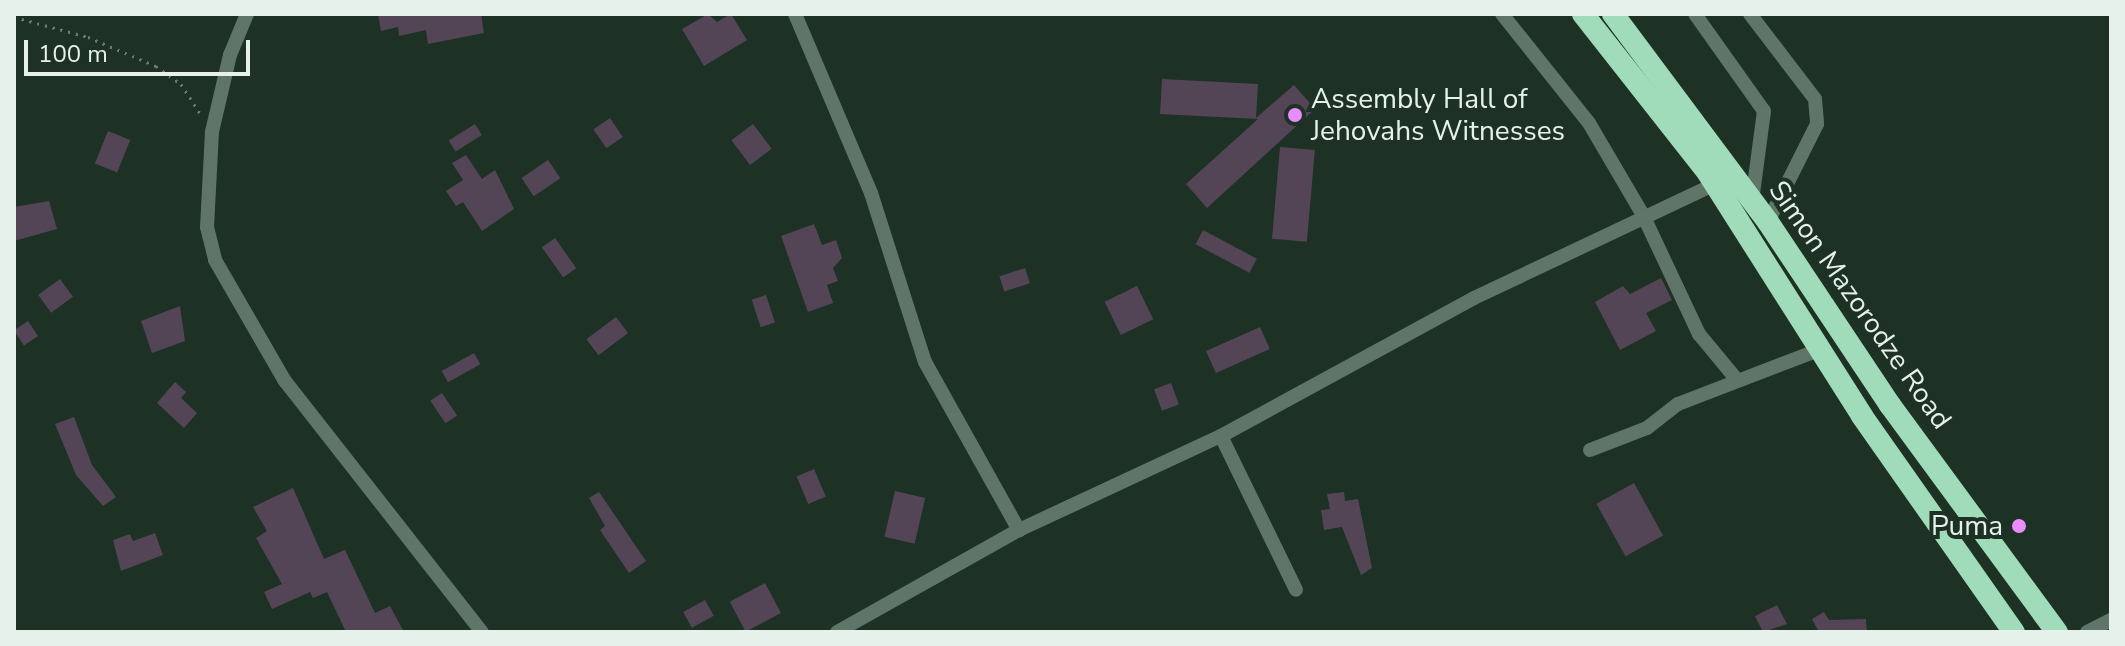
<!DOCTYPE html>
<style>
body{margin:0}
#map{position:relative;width:2125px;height:646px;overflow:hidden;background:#1d3125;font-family:"Nunito Sans",sans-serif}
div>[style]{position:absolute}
.building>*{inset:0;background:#544556;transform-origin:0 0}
.path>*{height:3px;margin-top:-1.5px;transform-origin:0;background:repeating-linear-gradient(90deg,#6b7c72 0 2px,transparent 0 8px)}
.minor>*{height:14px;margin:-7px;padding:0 7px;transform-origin:7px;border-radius:7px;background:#5e7567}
.highway>*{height:22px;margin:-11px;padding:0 11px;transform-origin:11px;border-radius:11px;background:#a0dcb9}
.dots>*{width:22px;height:22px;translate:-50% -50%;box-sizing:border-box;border:4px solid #1d3125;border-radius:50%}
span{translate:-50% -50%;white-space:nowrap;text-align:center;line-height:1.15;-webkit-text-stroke:8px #1d3125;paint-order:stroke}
.poi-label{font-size:28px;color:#e5f1ea}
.left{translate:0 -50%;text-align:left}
.right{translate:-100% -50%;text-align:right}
.street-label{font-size:28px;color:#e5f1ea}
.frame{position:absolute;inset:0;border:16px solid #e5f1ea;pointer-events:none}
.scale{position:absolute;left:24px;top:40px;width:226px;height:36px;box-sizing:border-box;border:4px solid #e5f1ea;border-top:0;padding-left:10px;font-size:24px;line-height:28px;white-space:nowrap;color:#e5f1ea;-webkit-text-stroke:6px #1d3125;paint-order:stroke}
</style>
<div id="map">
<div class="building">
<i style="clip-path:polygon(378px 14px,481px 14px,484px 33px,428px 44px,426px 30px,399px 36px,398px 27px,381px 31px)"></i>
<i style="clip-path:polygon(708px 14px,717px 22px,731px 14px,747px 40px,704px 66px,682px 29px)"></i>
<i style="clip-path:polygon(1162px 79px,1258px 84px,1256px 118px,1294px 85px,1315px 109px,1207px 208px,1186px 184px,1258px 119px,1160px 114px)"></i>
<i style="left:610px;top:118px;width:23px;height:20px;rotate:56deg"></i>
<i style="left:475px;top:124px;width:13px;height:31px;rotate:58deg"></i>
<i style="left:753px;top:124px;width:31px;height:27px;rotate:53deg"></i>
<i style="left:108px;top:131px;width:24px;height:35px;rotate:22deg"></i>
<i style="left:1280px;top:147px;width:35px;height:92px;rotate:5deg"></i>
<i style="clip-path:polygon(466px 155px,482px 179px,495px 170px,514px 209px,482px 231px,463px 202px,456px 206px,446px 191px,463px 180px,452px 163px)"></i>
<i style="left:548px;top:160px;width:22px;height:32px;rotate:56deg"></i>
<i style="clip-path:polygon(49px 201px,57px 229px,14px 241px,14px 207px)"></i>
<i style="clip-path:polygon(814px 224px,822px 245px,836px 240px,842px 258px,833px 268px,838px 281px,827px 285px,833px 303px,808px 312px,781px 236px)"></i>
<i style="left:1203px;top:230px;width:61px;height:16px;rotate:28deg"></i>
<i style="left:555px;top:238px;width:37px;height:16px;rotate:55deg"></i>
<i style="left:1025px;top:268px;width:16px;height:27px;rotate:72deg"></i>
<i style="clip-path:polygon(1661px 278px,1672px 300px,1646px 313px,1656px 331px,1620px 350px,1595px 302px,1623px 286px,1630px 294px)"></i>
<i style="left:60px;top:279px;width:22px;height:27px;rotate:54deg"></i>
<i style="left:1137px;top:286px;width:37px;height:36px;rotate:64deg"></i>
<i style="left:766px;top:295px;width:29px;height:15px;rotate:72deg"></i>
<i style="clip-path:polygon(180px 306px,185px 341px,152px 353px,141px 321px)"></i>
<i style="left:616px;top:317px;width:20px;height:37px;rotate:53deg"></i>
<i style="left:28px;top:321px;width:18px;height:17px;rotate:56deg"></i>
<i style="left:1260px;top:327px;width:24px;height:59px;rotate:66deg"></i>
<i style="left:474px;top:353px;width:13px;height:37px;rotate:61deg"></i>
<i style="clip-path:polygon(175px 382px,186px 392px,181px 398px,197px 413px,184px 428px,157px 403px)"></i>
<i style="left:1171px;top:383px;width:23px;height:18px;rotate:70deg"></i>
<i style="left:442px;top:393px;width:27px;height:14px;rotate:56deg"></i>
<i style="clip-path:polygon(74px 417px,92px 465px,116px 497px,103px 506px,76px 475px,55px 424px)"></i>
<i style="left:814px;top:469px;width:30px;height:19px;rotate:67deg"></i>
<i style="left:1634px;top:483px;width:60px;height:43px;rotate:61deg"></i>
<i style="clip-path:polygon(293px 488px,324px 559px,345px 550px,375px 613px,390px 606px,404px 632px,346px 632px,327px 592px,313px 598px,310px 592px,272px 609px,264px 592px,282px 584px,256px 538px,267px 531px,253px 507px)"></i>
<i style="left:895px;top:491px;width:31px;height:47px;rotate:13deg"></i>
<i style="clip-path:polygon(599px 492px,646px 561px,629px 573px,600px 530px,605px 526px,589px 498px)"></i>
<i style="clip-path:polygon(1344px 492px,1345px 501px,1358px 499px,1372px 568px,1361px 575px,1342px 527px,1324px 530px,1321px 510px,1330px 509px,1327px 494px)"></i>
<i style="clip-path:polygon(155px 533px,163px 555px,121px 571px,113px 540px,130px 534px,133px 541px)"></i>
<i style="left:765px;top:583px;width:34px;height:40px;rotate:62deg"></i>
<i style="left:705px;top:600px;width:18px;height:25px;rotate:61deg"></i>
<i style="clip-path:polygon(1777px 605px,1787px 624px,1763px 632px,1755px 616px)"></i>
<i style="clip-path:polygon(1824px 612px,1829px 620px,1866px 619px,1867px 632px,1819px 632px,1812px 619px)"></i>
</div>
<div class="path">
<i style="left:14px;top:17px;width:77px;rotate:15.1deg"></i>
<i style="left:88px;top:37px;width:74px;rotate:23.1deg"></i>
<i style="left:156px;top:66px;width:31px;rotate:36deg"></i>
<i style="left:181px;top:84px;width:38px;rotate:57deg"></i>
</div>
<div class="minor">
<i style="left:247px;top:14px;width:44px;rotate:112.5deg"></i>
<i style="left:230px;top:55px;width:79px;rotate:103.2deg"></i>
<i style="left:212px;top:132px;width:95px;rotate:93deg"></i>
<i style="left:207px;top:227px;width:34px;rotate:76deg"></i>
<i style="left:215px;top:260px;width:140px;rotate:60deg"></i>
<i style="left:285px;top:381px;width:319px;rotate:51.9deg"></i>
<i style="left:795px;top:14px;width:194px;rotate:67deg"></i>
<i style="left:871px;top:193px;width:177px;rotate:72.3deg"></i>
<i style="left:925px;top:362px;width:193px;rotate:60.8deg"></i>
<i style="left:1502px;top:14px;width:139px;rotate:51.4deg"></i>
<i style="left:1589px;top:123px;width:107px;rotate:59.6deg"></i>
<i style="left:1643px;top:215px;width:132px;rotate:64.8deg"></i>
<i style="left:1699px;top:334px;width:60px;rotate:50.4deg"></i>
<i style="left:1695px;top:14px;width:119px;rotate:54.6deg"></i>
<i style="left:1764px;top:111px;width:91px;rotate:97.6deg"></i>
<i style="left:1750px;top:14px;width:107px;rotate:52.6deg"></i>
<i style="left:1815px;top:99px;width:25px;rotate:85deg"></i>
<i style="left:1817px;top:124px;width:110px;rotate:116.6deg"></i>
<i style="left:1221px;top:436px;width:171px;rotate:64deg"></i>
<i style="left:1590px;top:450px;width:61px;rotate:-21.1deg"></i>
<i style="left:1647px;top:428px;width:39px;rotate:-38deg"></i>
<i style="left:1678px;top:404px;width:153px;rotate:-21deg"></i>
<i style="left:837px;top:632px;width:209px;rotate:-29.3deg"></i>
<i style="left:1019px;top:530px;width:223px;rotate:-25deg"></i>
<i style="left:1221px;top:436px;width:288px;rotate:-28.6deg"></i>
<i style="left:1474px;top:298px;width:267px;rotate:-25.3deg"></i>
<i style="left:2087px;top:632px;width:27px;rotate:-27deg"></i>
</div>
<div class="highway">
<i style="left:1583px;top:14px;width:202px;rotate:51.8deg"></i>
<i style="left:1708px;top:173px;width:288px;rotate:57.6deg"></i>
<i style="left:1862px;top:416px;width:264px;rotate:54.9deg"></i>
<i style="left:1613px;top:14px;width:259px;rotate:53.3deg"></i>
<i style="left:1768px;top:222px;width:220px;rotate:56.3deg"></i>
<i style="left:1890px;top:405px;width:282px;rotate:53.7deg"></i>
</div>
<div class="dots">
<i style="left:1295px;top:115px;background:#ea8dfc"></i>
<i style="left:2019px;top:526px;background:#ea8dfc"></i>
</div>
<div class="poi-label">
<span class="left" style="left:1311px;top:115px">Assembly Hall of<br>Jehovahs Witnesses</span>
<span class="right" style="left:2003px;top:526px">Puma</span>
</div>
<div class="street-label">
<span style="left:1860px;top:305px;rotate:55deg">Simon Mazorodze Road</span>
</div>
<div class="frame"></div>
<div class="scale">100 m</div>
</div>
